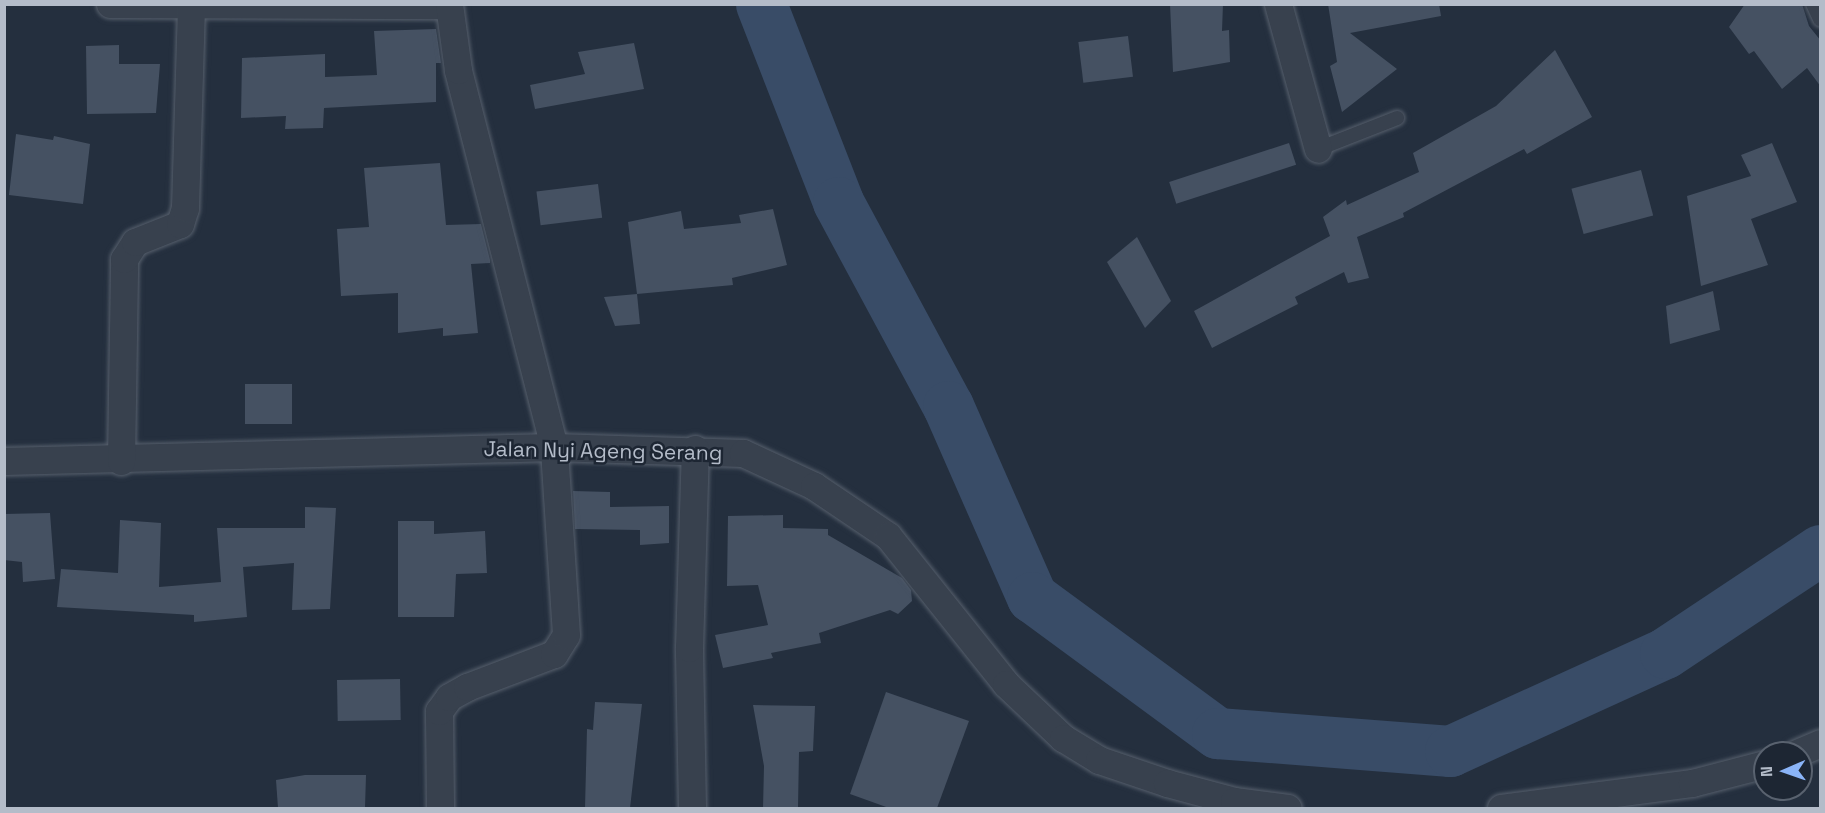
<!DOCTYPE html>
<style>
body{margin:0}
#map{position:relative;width:1825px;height:813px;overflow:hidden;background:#242f3e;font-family:"Space Grotesk",sans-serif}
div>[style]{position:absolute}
.river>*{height:51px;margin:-25.5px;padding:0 25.5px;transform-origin:25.5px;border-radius:25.5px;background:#394c67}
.building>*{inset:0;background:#455162;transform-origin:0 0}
.roads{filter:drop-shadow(0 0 2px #565f6c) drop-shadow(0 0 2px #565f6c)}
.service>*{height:14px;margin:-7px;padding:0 7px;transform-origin:7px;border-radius:7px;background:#38414e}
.minor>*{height:27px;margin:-13.5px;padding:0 13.5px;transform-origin:13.5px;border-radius:13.5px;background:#38414e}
span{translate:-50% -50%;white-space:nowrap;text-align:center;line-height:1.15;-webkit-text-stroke:5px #1d2633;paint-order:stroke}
.street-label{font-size:21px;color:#b4bcc9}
.frame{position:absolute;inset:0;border:6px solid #b4bcc9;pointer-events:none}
.north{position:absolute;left:1753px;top:741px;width:60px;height:60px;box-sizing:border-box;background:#1d2633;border:2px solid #59626f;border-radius:50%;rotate:268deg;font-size:16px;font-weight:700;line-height:24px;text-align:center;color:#b4bcc9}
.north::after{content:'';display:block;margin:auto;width:21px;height:27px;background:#8ab4f8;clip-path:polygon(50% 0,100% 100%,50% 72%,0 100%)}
</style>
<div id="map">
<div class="river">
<i style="left:761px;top:4px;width:212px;rotate:68.7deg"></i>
<i style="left:838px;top:202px;width:232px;rotate:61.7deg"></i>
<i style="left:948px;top:406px;width:209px;rotate:66.3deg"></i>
<i style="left:1032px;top:597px;width:230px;rotate:36.3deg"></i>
<i style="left:1217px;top:733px;width:234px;rotate:4.4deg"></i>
<i style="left:1450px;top:751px;width:236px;rotate:-24.5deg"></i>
<i style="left:1665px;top:653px;width:186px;rotate:-33.6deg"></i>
</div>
<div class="building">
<i style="clip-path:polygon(1170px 4px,1223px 4px,1222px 31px,1229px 30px,1230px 62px,1173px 72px)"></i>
<i style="clip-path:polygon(1328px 4px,1439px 4px,1441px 16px,1350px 33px,1397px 69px,1342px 112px,1330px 66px,1337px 62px)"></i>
<i style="clip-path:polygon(1745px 4px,1802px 4px,1809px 26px,1821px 41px,1821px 87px,1807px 68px,1782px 89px,1754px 51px,1749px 54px,1729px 27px)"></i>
<i style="clip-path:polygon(436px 29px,441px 63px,436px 63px,436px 102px,324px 108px,323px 128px,285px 129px,286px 116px,241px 118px,242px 58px,325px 54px,325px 77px,377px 75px,374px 31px)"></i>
<i style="left:1128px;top:36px;width:41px;height:50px;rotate:83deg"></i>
<i style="clip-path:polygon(634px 43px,644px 89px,535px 109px,530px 85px,585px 74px,578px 52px)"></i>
<i style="clip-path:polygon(119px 45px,119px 64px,160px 64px,156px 113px,87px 114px,86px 46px)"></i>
<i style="clip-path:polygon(1555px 50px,1592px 117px,1527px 154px,1524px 149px,1403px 213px,1404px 217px,1357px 237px,1369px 278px,1348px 283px,1344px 272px,1295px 297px,1298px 304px,1212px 348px,1194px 311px,1330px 236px,1323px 217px,1346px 200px,1347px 205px,1419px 172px,1413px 153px,1496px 106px)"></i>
<i style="clip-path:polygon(16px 134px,53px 140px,54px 136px,90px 144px,83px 204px,9px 195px)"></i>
<i style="left:1289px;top:143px;width:23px;height:126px;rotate:72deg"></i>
<i style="clip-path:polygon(1772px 143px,1797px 202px,1751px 219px,1768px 265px,1701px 286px,1687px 196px,1751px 176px,1741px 155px)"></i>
<i style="clip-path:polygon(440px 163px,446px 225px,481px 224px,490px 260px,490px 263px,471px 264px,478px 333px,443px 336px,443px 328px,398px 333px,398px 293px,341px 296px,337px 229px,369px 227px,364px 168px)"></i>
<i style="left:1641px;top:170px;width:47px;height:72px;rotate:75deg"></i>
<i style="left:598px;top:184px;width:34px;height:62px;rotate:83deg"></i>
<i style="clip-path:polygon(773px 209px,787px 265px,732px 278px,733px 285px,637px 294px,628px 222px,681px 211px,684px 229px,741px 223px,739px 215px)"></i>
<i style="clip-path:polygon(1137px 237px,1171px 301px,1145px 328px,1107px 262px)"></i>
<i style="clip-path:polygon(1713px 291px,1720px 330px,1670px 344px,1666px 306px)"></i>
<i style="clip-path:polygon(637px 294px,640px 324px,615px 326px,604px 297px)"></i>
<i style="left:292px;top:384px;width:40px;height:47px;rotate:90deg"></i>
<i style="clip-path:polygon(573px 491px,610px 492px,610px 507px,669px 506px,669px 543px,640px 545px,640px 530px,575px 529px)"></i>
<i style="clip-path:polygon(305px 507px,336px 508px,330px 609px,292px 610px,294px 563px,243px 567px,247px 617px,194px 622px,194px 615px,57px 607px,61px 569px,118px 573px,120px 520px,161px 523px,159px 587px,221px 582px,217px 528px,305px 528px)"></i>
<i style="clip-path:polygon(50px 513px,55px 579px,23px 582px,22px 562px,4px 560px,4px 514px)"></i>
<i style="clip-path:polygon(783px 515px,783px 528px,828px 529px,828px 535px,902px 578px,911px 590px,912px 601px,898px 614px,890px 610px,819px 633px,821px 643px,771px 653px,773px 658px,723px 668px,715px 635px,768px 625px,758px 585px,727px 586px,728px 516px)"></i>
<i style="clip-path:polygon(398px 521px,434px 521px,434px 534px,485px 531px,487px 573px,456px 574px,454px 617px,398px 617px)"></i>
<i style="left:400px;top:679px;width:41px;height:63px;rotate:89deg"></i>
<i style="clip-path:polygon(886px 692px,969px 721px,937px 808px,889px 808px,850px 794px)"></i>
<i style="clip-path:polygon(595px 702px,642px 704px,630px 808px,585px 808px,587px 729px,593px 730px)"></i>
<i style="clip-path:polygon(753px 705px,815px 706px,813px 751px,799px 752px,798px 808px,763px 808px,764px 766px)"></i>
<i style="clip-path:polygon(305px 775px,366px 775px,365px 808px,278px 808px,276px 780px)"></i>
</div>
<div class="roads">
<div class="service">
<i style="left:1813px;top:4px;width:17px;rotate:65deg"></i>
<i style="left:1318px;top:149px;width:85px;rotate:-21.4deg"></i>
</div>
<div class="minor">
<i style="left:110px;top:4px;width:339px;rotate:0.2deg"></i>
<i style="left:1278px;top:4px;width:150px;rotate:74.6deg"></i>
<i style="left:4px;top:461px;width:550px;rotate:-1.46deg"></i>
<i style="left:554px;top:447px;width:189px;rotate:1.8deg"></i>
<i style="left:743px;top:453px;width:78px;rotate:24.9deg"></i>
<i style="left:814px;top:486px;width:89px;rotate:34deg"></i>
<i style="left:888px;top:536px;width:189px;rotate:51.4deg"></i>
<i style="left:1006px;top:684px;width:79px;rotate:43.5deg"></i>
<i style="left:1063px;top:738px;width:42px;rotate:31.4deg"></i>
<i style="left:1099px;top:760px;width:72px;rotate:18.7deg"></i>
<i style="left:1167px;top:783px;width:69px;rotate:15deg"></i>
<i style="left:1234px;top:801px;width:54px;rotate:7.4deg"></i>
<i style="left:121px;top:461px;width:202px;rotate:-89.1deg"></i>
<i style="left:124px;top:259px;width:20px;rotate:-57deg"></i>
<i style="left:135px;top:242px;width:48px;rotate:-21.8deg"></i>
<i style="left:180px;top:224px;width:17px;rotate:-73deg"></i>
<i style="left:185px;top:208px;width:204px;rotate:-88.3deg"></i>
<i style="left:1797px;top:753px;width:25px;rotate:-23deg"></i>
<i style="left:440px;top:808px;width:97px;rotate:-90.6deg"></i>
<i style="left:439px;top:711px;width:17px;rotate:-54deg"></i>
<i style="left:449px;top:697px;width:21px;rotate:-29deg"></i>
<i style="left:467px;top:687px;width:93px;rotate:-20.8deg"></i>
<i style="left:554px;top:654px;width:22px;rotate:-58deg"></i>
<i style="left:566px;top:635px;width:188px;rotate:-93.7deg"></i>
<i style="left:554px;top:447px;width:389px;rotate:-104.3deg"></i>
<i style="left:458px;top:70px;width:67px;rotate:-97.8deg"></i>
<i style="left:692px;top:808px;width:160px;rotate:-91.1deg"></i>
<i style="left:689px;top:648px;width:199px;rotate:-88.3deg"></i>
<i style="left:1501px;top:808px;width:193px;rotate:-7.5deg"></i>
<i style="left:1692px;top:783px;width:75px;rotate:-14.6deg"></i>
</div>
</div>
<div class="street-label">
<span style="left:603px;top:451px;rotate:1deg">Jalan Nyi Ageng Serang</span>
</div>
<div class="frame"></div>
<div class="north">N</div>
</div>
